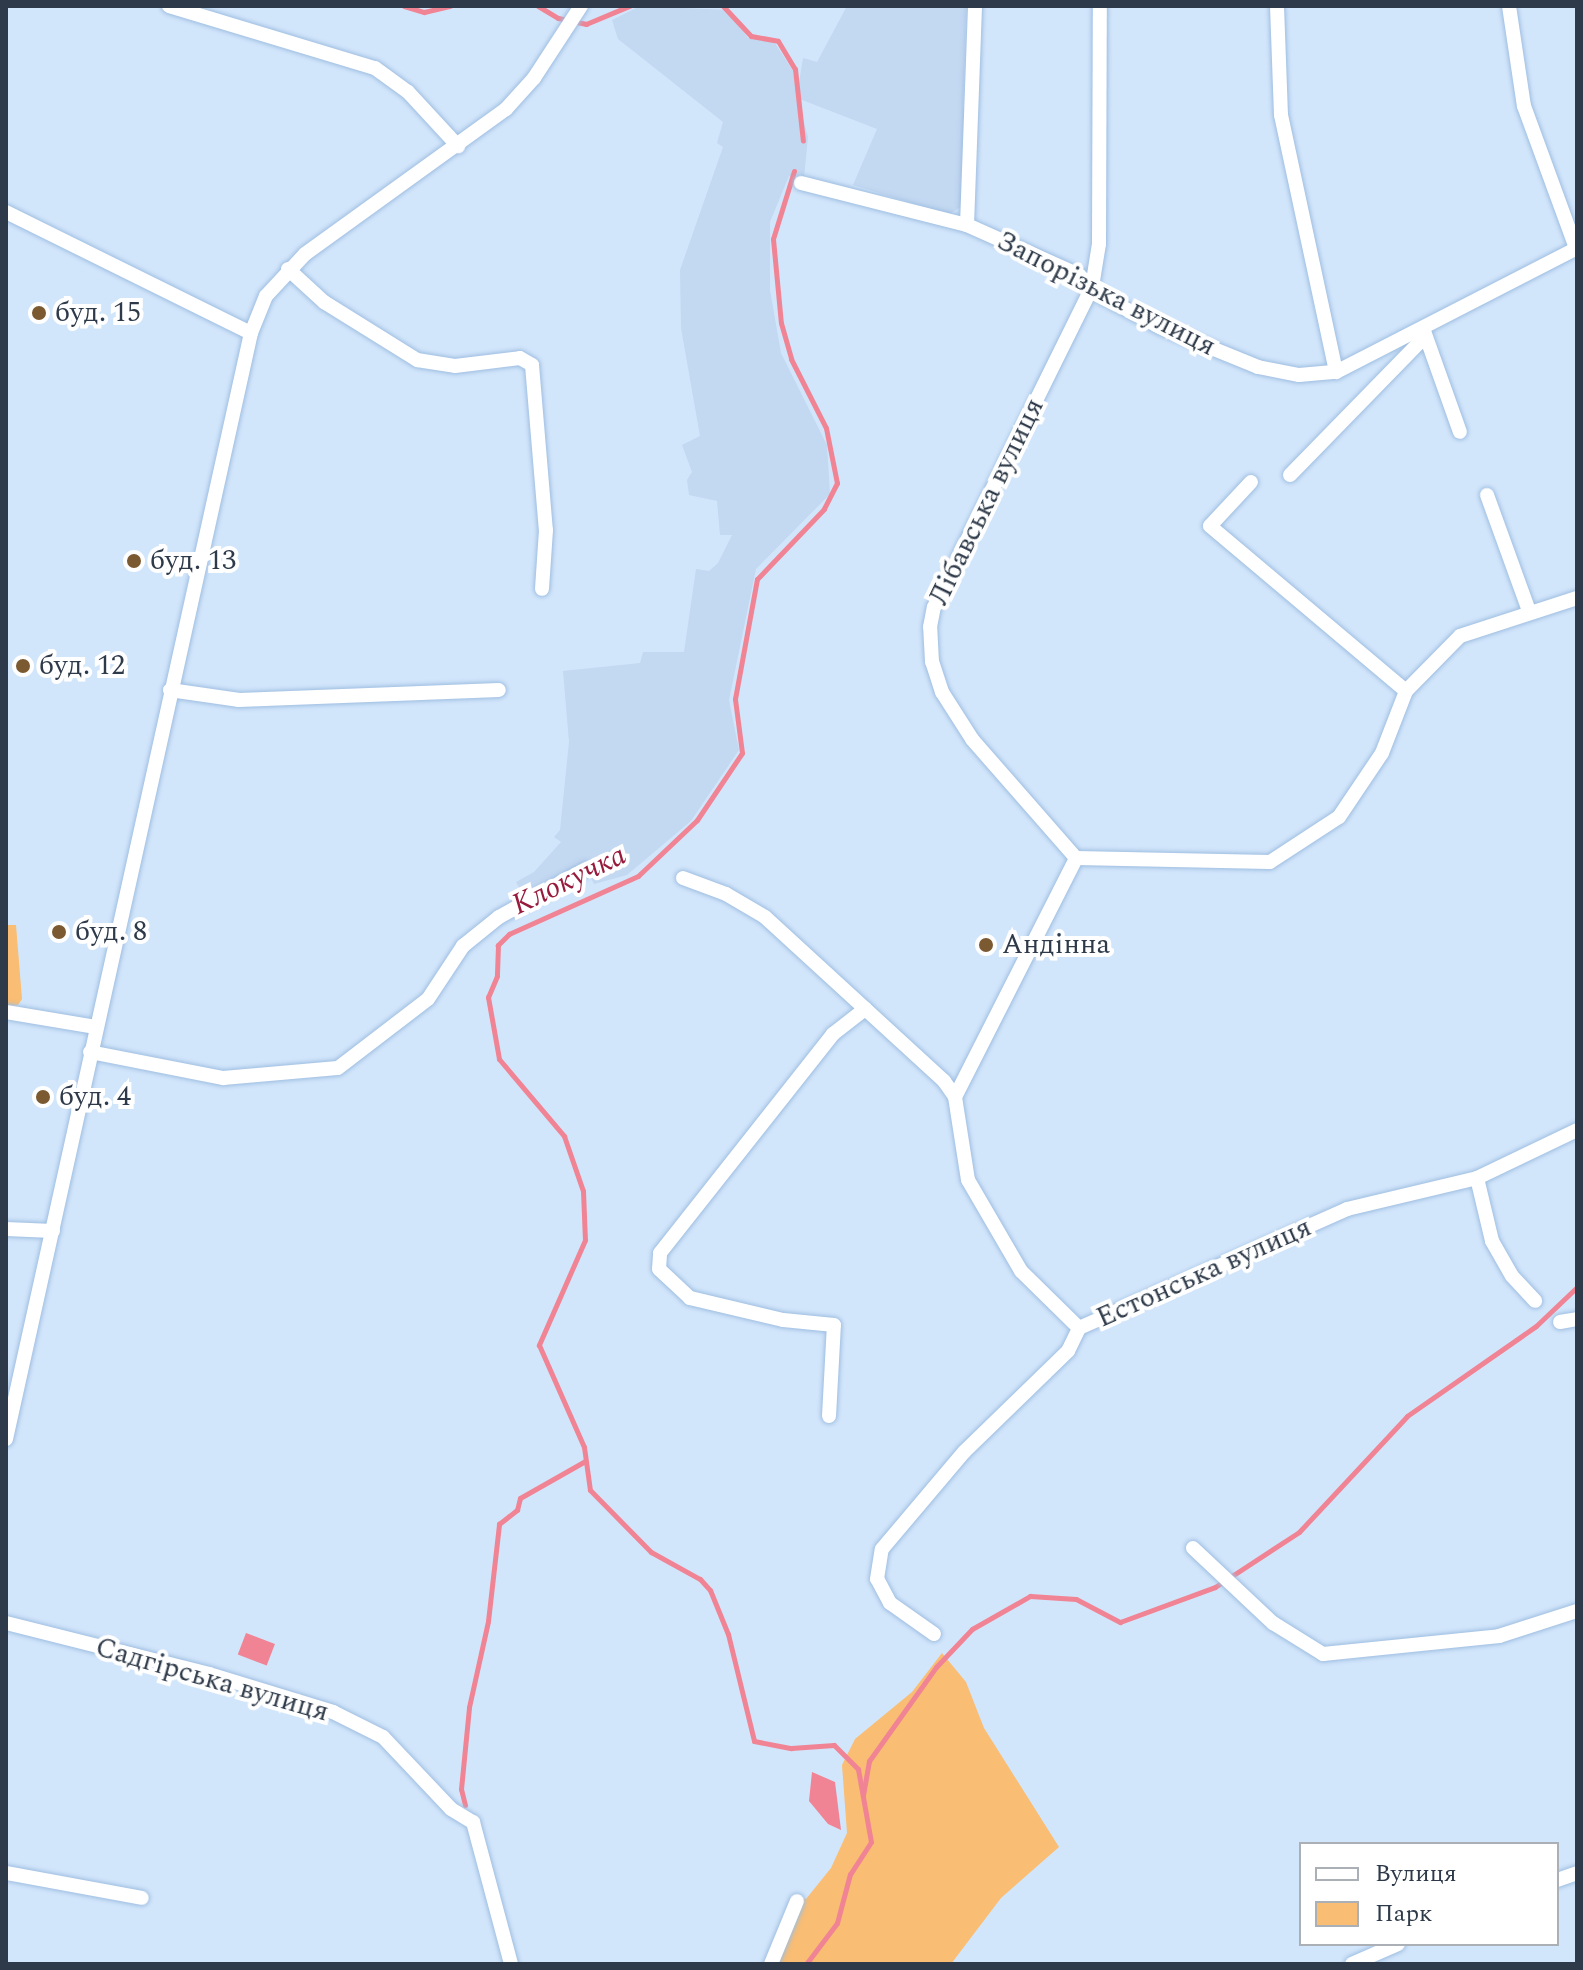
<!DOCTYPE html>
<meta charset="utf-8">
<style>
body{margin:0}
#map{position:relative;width:1583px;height:1970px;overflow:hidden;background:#d2e6fb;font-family:Spectral,serif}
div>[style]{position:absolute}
.built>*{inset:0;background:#c3d8f1}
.green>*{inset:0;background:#f9bd73}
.water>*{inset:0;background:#f08494;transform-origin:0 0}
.stream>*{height:5px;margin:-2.5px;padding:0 2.5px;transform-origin:2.5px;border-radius:2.5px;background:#f08494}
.roads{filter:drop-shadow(0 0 2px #9fbee1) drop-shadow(0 0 2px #9fbee1)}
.minor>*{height:14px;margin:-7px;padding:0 7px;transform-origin:7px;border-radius:7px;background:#fff}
.dots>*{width:22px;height:22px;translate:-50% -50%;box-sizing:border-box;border:4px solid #fff;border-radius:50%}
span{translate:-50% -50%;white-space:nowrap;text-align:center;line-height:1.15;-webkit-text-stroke:8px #fff;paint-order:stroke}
.street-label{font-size:28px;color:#2e3a49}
.poi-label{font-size:28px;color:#2e3a49}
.left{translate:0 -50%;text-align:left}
.water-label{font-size:30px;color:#961b3d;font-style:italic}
.frame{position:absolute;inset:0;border:8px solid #2e3a49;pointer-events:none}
.legend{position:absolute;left:1299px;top:1842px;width:260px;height:104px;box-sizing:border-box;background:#fff;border:2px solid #abb0b6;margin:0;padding:10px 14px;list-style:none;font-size:24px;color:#2e3a49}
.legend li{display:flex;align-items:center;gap:16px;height:40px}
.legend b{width:40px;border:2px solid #abb0b6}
</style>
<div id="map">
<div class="built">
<i style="clip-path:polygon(640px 6px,727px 10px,748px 38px,773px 40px,793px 71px,797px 95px,803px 58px,817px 62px,847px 6px,966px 6px,963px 109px,968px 112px,961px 207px,949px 214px,853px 185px,877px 129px,797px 98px,808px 137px,804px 178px,789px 176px,770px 222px,770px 290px,781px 353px,827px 445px,830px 494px,756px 569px,729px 700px,739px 750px,691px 821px,627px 875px,594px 884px,583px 862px,523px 895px,516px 882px,534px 872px,561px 842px,554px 837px,560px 830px,569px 742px,563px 671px,640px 663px,643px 652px,684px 652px,696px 569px,709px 571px,718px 563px,732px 535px,720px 535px,717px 501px,689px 495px,687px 480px,692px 472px,682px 445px,700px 436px,681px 328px,680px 270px,723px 147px,717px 143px,723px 122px,618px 39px,612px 20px)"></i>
</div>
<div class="green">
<i style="clip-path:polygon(6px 925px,16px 925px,22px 999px,18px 1005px,6px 1006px)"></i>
<i style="clip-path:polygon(942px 1653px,966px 1682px,984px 1728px,1059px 1847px,1001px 1898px,951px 1964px,770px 1964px,795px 1897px,806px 1899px,831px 1868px,847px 1833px,842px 1765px,855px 1739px,912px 1692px)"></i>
</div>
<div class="water">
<i style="left:246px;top:1633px;width:31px;height:23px;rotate:21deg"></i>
<i style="clip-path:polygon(812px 1772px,835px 1782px,841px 1830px,828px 1824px,809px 1801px)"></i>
</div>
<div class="stream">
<i style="left:404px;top:6px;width:21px;rotate:17deg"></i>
<i style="left:424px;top:12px;width:27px;rotate:-13deg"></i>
<i style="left:538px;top:6px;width:23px;rotate:31deg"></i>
<i style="left:558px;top:18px;width:29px;rotate:12deg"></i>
<i style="left:586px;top:24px;width:47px;rotate:-22.7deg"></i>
<i style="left:723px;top:6px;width:41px;rotate:47deg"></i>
<i style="left:751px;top:36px;width:27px;rotate:10deg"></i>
<i style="left:778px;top:41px;width:33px;rotate:59deg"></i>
<i style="left:795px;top:69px;width:72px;rotate:83.7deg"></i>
<i style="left:794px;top:171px;width:71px;rotate:107.2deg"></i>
<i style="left:773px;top:239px;width:84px;rotate:84.6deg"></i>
<i style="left:781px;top:323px;width:37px;rotate:74deg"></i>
<i style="left:791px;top:359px;width:77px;rotate:63.1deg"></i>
<i style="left:826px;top:428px;width:56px;rotate:78.7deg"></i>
<i style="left:837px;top:483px;width:29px;rotate:117deg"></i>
<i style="left:824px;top:509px;width:97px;rotate:133.7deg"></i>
<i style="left:757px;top:579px;width:122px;rotate:100.4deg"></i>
<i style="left:735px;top:699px;width:54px;rotate:82.6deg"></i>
<i style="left:742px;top:753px;width:81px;rotate:123.9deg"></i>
<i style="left:697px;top:820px;width:81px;rotate:136.5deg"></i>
<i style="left:638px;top:876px;width:141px;rotate:155.8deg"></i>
<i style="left:509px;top:934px;width:16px;rotate:135deg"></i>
<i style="left:498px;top:945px;width:31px;rotate:92deg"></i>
<i style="left:497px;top:976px;width:23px;rotate:113deg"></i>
<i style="left:488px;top:997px;width:63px;rotate:79.9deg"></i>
<i style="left:499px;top:1059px;width:101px;rotate:49.8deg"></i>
<i style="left:564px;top:1136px;width:58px;rotate:70.9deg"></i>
<i style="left:583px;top:1191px;width:49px;rotate:87.7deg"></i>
<i style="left:585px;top:1240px;width:115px;rotate:113.7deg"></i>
<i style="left:539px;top:1345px;width:111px;rotate:66.2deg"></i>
<i style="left:584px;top:1447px;width:43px;rotate:82.1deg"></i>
<i style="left:590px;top:1490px;width:87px;rotate:45.5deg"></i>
<i style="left:651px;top:1552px;width:56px;rotate:28.9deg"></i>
<i style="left:700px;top:1579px;width:15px;rotate:48deg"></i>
<i style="left:710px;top:1590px;width:48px;rotate:67.8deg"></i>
<i style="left:728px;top:1634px;width:110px;rotate:76.3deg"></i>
<i style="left:754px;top:1741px;width:38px;rotate:11deg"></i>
<i style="left:791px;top:1748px;width:43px;rotate:-4deg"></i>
<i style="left:834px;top:1745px;width:34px;rotate:45deg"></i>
<i style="left:858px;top:1769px;width:74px;rotate:79.9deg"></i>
<i style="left:871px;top:1842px;width:38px;rotate:123deg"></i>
<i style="left:850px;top:1874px;width:51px;rotate:104.9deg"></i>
<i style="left:837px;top:1923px;width:51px;rotate:127.1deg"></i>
<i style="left:863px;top:1795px;width:35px;rotate:-80deg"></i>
<i style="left:869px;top:1761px;width:115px;rotate:-54.5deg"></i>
<i style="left:936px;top:1667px;width:52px;rotate:-46.5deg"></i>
<i style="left:972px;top:1629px;width:67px;rotate:-29.6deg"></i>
<i style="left:1030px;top:1596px;width:46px;rotate:3.7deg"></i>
<i style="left:1076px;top:1599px;width:50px;rotate:27.6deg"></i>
<i style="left:1120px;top:1622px;width:101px;rotate:-20.2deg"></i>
<i style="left:1215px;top:1587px;width:100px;rotate:-33.2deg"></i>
<i style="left:1299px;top:1532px;width:158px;rotate:-47deg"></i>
<i style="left:1407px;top:1416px;width:157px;rotate:-34.9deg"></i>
<i style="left:1536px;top:1326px;width:57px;rotate:-43.6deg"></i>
<i style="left:465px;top:1805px;width:16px;rotate:-104deg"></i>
<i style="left:461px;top:1789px;width:82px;rotate:-84.4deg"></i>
<i style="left:469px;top:1707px;width:88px;rotate:-77.5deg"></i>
<i style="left:488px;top:1621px;width:98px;rotate:-83.5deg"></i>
<i style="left:499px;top:1524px;width:23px;rotate:-38deg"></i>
<i style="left:517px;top:1510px;width:12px;rotate:-76deg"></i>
<i style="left:520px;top:1498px;width:75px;rotate:-29.6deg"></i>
</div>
<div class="roads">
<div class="minor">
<i style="left:169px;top:6px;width:215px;rotate:16.8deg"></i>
<i style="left:375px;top:68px;width:41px;rotate:36deg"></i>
<i style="left:408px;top:92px;width:74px;rotate:47.2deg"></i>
<i style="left:1277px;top:6px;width:109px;rotate:87.9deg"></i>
<i style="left:1281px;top:115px;width:263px;rotate:77.9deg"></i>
<i style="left:1509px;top:6px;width:101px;rotate:81.5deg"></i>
<i style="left:1524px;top:106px;width:151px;rotate:69.9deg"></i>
<i style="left:801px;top:183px;width:171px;rotate:14.2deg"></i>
<i style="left:967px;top:225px;width:123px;rotate:24.1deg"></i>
<i style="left:1079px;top:275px;width:33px;rotate:43deg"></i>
<i style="left:1103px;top:297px;width:64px;rotate:27.8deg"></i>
<i style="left:1160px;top:327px;width:106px;rotate:22.2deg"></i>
<i style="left:1258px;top:367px;width:42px;rotate:11deg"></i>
<i style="left:1299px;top:375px;width:37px;rotate:-5deg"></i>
<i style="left:1336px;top:372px;width:271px;rotate:-27.2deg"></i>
<i style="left:6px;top:212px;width:273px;rotate:26.3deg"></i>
<i style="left:967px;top:225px;width:219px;rotate:-87.9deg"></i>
<i style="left:288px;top:269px;width:49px;rotate:42.5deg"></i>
<i style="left:324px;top:302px;width:110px;rotate:31.9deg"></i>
<i style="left:417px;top:360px;width:38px;rotate:9deg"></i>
<i style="left:455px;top:366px;width:65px;rotate:-7deg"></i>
<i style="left:520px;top:358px;width:14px;rotate:30deg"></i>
<i style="left:532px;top:365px;width:166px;rotate:85.2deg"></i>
<i style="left:546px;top:530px;width:59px;rotate:93.9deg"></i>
<i style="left:1424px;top:331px;width:107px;rotate:70.4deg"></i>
<i style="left:1290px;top:475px;width:186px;rotate:-45.7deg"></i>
<i style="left:1420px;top:342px;width:11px;rotate:-68deg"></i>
<i style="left:1251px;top:482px;width:60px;rotate:133deg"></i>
<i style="left:1210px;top:526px;width:256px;rotate:40.1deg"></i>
<i style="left:1487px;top:495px;width:123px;rotate:70.1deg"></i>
<i style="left:170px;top:690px;width:70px;rotate:8.2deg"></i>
<i style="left:239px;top:700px;width:260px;rotate:-2.2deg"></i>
<i style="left:1076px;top:858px;width:194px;rotate:1.2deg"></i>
<i style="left:1270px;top:862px;width:82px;rotate:-33.1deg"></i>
<i style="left:1339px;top:817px;width:77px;rotate:-56.1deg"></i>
<i style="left:1382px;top:753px;width:66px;rotate:-68.8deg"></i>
<i style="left:1406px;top:691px;width:77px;rotate:-45.5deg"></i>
<i style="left:1460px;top:636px;width:123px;rotate:-18deg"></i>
<i style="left:683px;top:878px;width:46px;rotate:20.4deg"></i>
<i style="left:726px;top:894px;width:45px;rotate:30.5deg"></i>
<i style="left:765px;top:917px;width:243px;rotate:42.5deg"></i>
<i style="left:944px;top:1081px;width:19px;rotate:55deg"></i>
<i style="left:6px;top:1012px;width:91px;rotate:9.5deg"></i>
<i style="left:90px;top:1052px;width:136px;rotate:11.1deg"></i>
<i style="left:223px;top:1078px;width:115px;rotate:-5deg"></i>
<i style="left:338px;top:1068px;width:113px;rotate:-37.5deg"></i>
<i style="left:428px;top:999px;width:64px;rotate:-56.6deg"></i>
<i style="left:463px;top:946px;width:46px;rotate:-38.9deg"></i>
<i style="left:499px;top:917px;width:99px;rotate:-28.9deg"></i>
<i style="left:1477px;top:1178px;width:65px;rotate:76.6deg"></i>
<i style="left:1492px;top:1241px;width:40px;rotate:60.3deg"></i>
<i style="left:1512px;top:1276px;width:34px;rotate:47deg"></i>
<i style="left:6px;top:1229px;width:47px;rotate:2.4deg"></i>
<i style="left:1560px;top:1322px;width:17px;rotate:-10deg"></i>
<i style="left:1079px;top:1328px;width:81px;rotate:-135.5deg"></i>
<i style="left:1021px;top:1271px;width:105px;rotate:-120.2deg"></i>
<i style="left:968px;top:1180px;width:84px;rotate:-98.9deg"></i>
<i style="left:955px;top:1097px;width:268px;rotate:-63.1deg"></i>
<i style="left:1076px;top:858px;width:158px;rotate:-131.2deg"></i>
<i style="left:972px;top:739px;width:56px;rotate:-122.6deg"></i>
<i style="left:942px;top:692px;width:32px;rotate:-108deg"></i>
<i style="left:932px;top:662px;width:35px;rotate:-93deg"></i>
<i style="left:930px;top:627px;width:20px;rotate:-79deg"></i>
<i style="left:934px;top:607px;width:357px;rotate:-63.7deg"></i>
<i style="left:1092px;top:287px;width:44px;rotate:-80.8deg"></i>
<i style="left:1099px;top:244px;width:238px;rotate:-89.8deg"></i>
<i style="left:829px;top:1416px;width:91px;rotate:-86.9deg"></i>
<i style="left:834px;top:1325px;width:51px;rotate:-174.4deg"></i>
<i style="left:783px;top:1320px;width:96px;rotate:-166.7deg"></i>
<i style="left:690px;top:1298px;width:42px;rotate:-136.9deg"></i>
<i style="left:659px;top:1269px;width:16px;rotate:-86deg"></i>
<i style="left:660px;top:1253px;width:279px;rotate:-51.7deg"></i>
<i style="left:833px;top:1034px;width:41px;rotate:-38deg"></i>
<i style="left:6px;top:1439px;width:1133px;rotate:-77.51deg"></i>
<i style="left:251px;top:333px;width:40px;rotate:-68deg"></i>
<i style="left:266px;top:296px;width:57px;rotate:-47.1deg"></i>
<i style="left:305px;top:254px;width:248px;rotate:-35.8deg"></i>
<i style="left:506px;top:109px;width:42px;rotate:-47.9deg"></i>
<i style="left:534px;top:78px;width:86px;rotate:-56.9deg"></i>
<i style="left:1193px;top:1548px;width:110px;rotate:43.2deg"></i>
<i style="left:1273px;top:1623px;width:59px;rotate:31.8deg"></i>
<i style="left:1323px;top:1654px;width:177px;rotate:-5.8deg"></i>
<i style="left:1499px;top:1636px;width:82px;rotate:-17.8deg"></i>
<i style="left:6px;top:1623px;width:209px;rotate:14.1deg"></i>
<i style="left:209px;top:1674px;width:130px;rotate:17deg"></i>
<i style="left:333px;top:1712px;width:56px;rotate:26.6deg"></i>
<i style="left:383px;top:1737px;width:99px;rotate:46.6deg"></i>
<i style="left:451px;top:1809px;width:26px;rotate:31deg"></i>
<i style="left:473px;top:1822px;width:147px;rotate:75deg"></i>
<i style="left:934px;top:1634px;width:54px;rotate:-144.8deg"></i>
<i style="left:890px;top:1603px;width:27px;rotate:-118deg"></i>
<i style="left:877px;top:1579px;width:30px;rotate:-81deg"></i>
<i style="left:882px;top:1549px;width:127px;rotate:-49.8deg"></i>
<i style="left:964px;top:1452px;width:145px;rotate:-44.2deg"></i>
<i style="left:1068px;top:1351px;width:25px;rotate:-64deg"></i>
<i style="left:1079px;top:1328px;width:293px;rotate:-23.9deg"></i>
<i style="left:1347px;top:1209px;width:134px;rotate:-13.4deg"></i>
<i style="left:1477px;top:1178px;width:111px;rotate:-25.6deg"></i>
<i style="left:6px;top:1873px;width:138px;rotate:10.4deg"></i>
<i style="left:1557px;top:1880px;width:21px;rotate:-19deg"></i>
<i style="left:771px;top:1964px;width:68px;rotate:-67.6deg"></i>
<i style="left:1352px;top:1964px;width:50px;rotate:-23.5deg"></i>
</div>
</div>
<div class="dots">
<i style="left:39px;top:313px;background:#7b5a31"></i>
<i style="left:134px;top:561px;background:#7b5a31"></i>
<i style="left:23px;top:666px;background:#7b5a31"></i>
<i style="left:59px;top:932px;background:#7b5a31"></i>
<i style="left:986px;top:945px;background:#7b5a31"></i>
<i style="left:43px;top:1097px;background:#7b5a31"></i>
</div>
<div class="street-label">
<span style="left:1106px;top:294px;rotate:27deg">Запорізька вулиця</span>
<span style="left:987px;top:502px;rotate:-64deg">Лібавська вулиця</span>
<span style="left:1204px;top:1273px;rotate:-24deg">Естонська вулиця</span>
<span style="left:212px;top:1680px;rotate:16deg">Садгірська вулиця</span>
</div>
<div class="poi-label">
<span class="left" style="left:55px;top:313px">буд. 15</span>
<span class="left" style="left:150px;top:561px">буд. 13</span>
<span class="left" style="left:39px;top:666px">буд. 12</span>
<span class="left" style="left:75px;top:932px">буд. 8</span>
<span class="left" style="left:1002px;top:945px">Андінна</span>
<span class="left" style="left:59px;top:1097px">буд. 4</span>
</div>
<div class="water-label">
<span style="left:569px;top:880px;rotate:-26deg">Клокучка</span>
</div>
<div class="frame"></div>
<ul class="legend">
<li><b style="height:10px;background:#fff"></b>Вулиця</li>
<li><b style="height:22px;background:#f9bd73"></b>Парк</li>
</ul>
</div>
